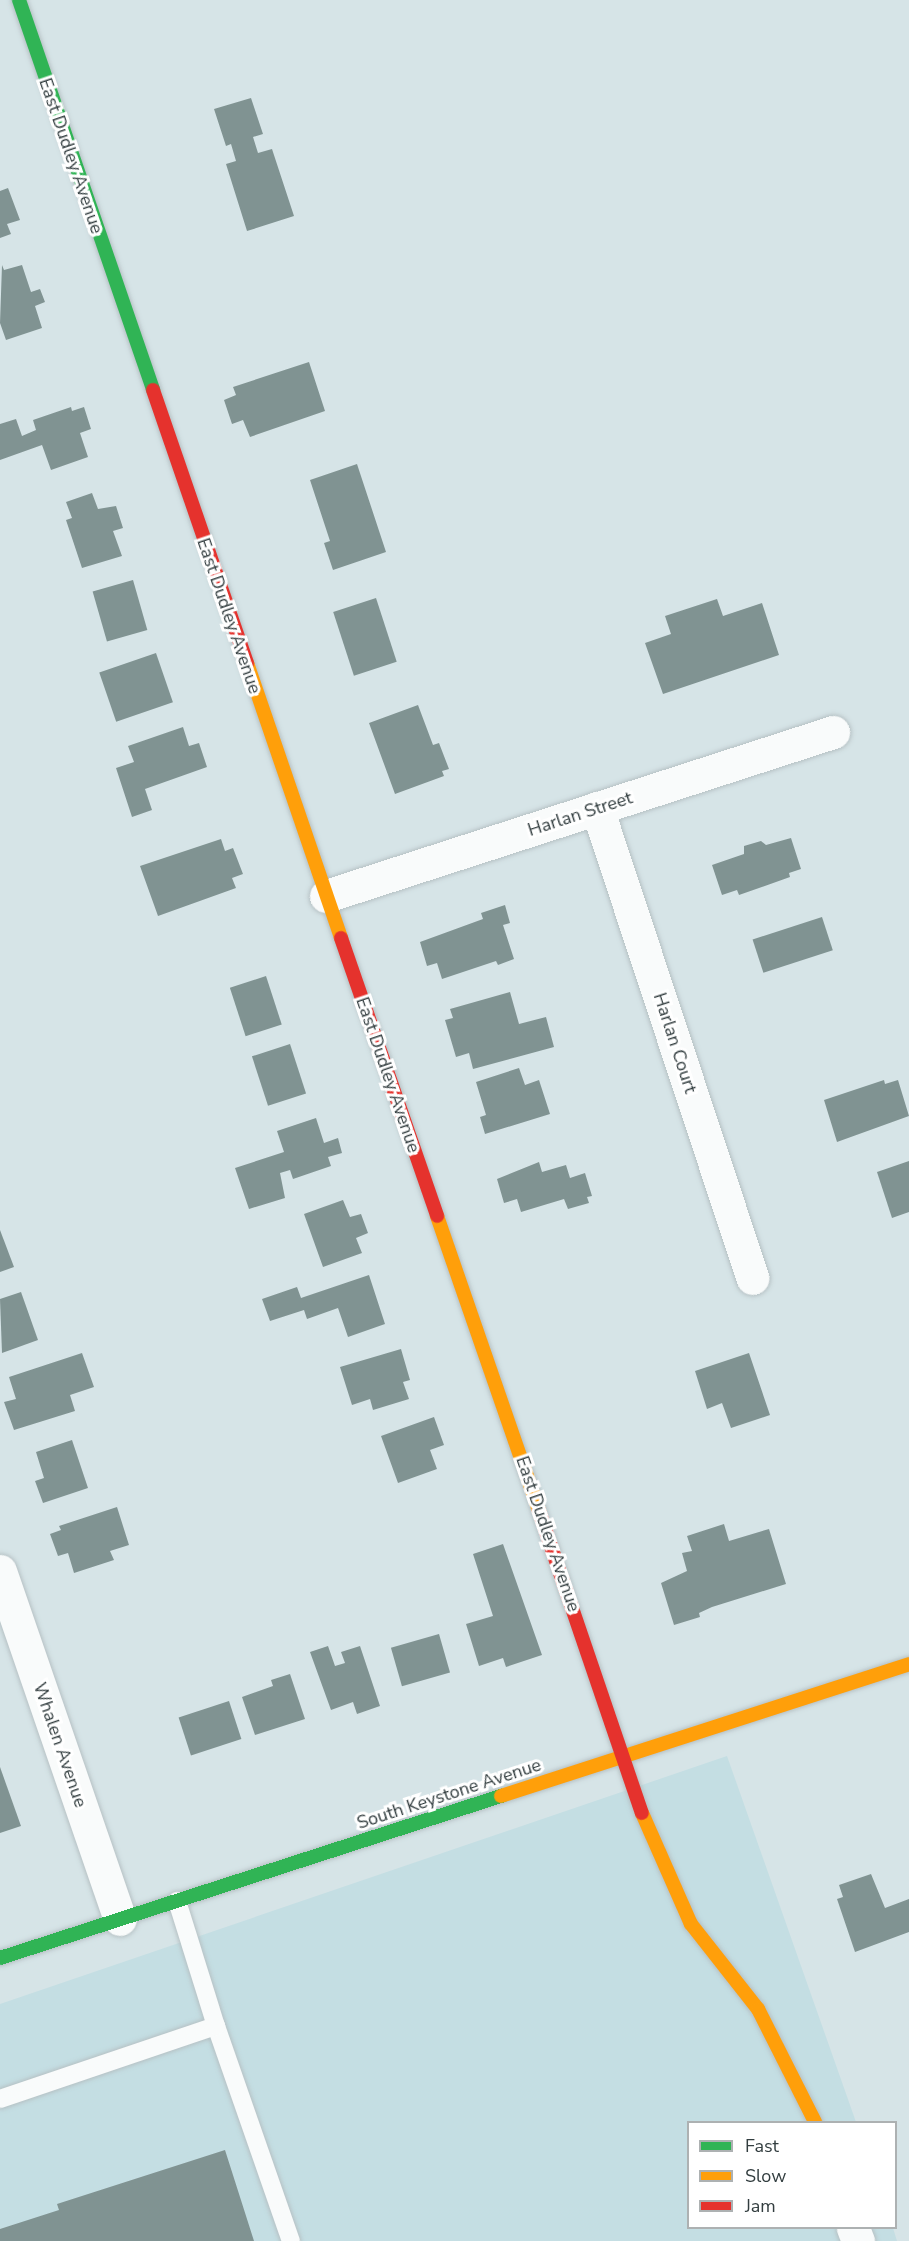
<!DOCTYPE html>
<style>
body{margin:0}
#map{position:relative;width:909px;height:2241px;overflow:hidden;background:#d6e4e7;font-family:"Nunito Sans",sans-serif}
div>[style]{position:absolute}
.built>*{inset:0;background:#c4dee3}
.building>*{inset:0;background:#809392;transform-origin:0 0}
.roads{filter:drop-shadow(0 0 2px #b6c1c4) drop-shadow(0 0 2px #b6c1c4)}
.lane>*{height:18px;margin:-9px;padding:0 9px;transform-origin:9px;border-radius:9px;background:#f9fbfb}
.street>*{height:33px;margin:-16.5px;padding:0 16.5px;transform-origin:16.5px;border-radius:16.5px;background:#f9fbfb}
.fast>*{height:14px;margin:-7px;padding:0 7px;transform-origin:7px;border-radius:7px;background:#30b455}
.slow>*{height:14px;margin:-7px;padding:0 7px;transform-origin:7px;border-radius:7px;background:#ff9f0a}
.jam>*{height:14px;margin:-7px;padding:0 7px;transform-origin:7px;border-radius:7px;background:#e5322d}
span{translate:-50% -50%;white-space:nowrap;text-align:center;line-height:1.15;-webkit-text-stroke:6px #fff;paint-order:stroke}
.street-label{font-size:18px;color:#323d3f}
.legend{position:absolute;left:687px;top:2121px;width:210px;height:108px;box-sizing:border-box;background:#fff;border:2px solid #adb1b2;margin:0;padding:8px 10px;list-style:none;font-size:18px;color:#323d3f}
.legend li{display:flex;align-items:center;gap:12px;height:30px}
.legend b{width:30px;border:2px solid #adb1b2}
</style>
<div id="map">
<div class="built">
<i style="clip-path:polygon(727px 1756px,856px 2122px,688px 2122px,688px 2228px,893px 2228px,897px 2241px,0 2241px,0 2004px)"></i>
</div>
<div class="building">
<i style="clip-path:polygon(251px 98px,263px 134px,253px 137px,258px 153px,272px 149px,294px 216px,247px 231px,226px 164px,236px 161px,231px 144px,226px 146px,214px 109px)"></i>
<i style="clip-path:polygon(8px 188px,20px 220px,7px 224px,11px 234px,0 238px,0 191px)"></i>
<i style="clip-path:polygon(2px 265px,4px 270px,22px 265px,31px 292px,40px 289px,45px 302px,35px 306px,42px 328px,6px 340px,0 323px)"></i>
<i style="clip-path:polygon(309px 362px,325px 411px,250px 437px,243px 420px,232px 424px,224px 400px,236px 395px,233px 387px)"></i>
<i style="clip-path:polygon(71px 407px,72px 411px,84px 407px,91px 429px,80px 433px,88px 457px,51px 470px,42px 445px,0 460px,0 424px,16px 419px,22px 436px,36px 430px,33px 420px)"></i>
<i style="clip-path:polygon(357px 464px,386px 552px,333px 570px,324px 543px,330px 541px,310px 480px)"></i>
<i style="clip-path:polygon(92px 493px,98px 509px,116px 506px,123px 528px,113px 531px,122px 556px,82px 568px,66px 520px,72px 518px,66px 502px)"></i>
<i style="left:133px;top:580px;width:52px;height:42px;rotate:74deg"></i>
<i style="left:376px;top:598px;width:67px;height:45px;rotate:72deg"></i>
<i style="clip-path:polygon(717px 599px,723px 616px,762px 603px,779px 655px,663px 694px,645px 643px,671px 634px,665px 616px)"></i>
<i style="left:156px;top:653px;width:52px;height:60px;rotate:71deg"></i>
<i style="clip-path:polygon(418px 705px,433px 745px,439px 743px,449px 769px,442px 771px,444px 776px,395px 794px,369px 723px)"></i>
<i style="clip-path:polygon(183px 727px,189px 746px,199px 743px,207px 767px,145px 789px,152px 810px,132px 817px,116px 768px,134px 762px,128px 746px)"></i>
<i style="clip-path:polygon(791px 838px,801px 869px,789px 873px,790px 877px,739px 895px,737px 890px,722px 895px,712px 865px,744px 854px,744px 846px,761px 841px,766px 845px)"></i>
<i style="clip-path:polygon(221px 839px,225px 851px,233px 848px,243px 874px,232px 878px,236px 888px,158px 916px,140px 866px)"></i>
<i style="clip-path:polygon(505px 905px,510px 923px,503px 925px,514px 959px,498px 965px,496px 961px,442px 979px,437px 963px,427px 966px,420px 942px,483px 919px,481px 913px)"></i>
<i style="left:822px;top:917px;width:35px;height:73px;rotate:72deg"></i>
<i style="left:266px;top:976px;width:51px;height:38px;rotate:72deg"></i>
<i style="clip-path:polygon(510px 992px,519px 1024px,546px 1017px,554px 1047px,473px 1069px,469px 1053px,456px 1057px,445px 1020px,453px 1018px,450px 1009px)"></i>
<i style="left:290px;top:1044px;width:52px;height:40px;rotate:72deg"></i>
<i style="clip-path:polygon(519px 1068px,525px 1085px,539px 1080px,550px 1114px,485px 1134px,480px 1117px,486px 1115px,476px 1082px)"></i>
<i style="clip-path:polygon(884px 1080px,885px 1084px,898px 1080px,909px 1116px,837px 1142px,824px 1100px)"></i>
<i style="clip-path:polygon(316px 1118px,324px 1143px,338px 1138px,342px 1153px,328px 1157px,331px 1166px,293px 1179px,290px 1170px,280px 1173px,285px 1198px,249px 1209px,235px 1168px,284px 1152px,277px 1131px)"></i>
<i style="clip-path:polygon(909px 1161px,909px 1212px,892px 1218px,877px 1172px)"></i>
<i style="clip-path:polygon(539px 1162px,542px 1172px,566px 1165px,570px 1178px,585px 1173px,592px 1196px,587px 1197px,589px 1203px,568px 1209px,564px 1199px,521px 1212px,517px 1199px,504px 1203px,497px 1179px)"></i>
<i style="clip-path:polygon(343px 1200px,350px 1217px,361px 1214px,368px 1233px,356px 1238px,362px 1253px,323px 1267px,304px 1214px)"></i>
<i style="clip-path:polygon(0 1230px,14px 1267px,0 1272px)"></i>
<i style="clip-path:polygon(369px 1275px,385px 1324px,348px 1337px,338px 1308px,307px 1319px,304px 1310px,270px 1321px,262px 1299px,297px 1287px,301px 1298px)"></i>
<i style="clip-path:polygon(21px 1292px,38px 1340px,2px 1353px,0 1299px)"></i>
<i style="clip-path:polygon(401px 1349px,410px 1380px,403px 1382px,409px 1399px,373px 1410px,370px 1399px,352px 1405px,340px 1367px)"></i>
<i style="clip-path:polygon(82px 1353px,94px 1387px,70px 1395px,75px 1411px,14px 1430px,4px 1402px,16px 1399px,9px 1377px)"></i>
<i style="clip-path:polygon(749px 1353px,770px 1415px,731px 1428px,722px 1403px,707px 1409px,695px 1371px)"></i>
<i style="clip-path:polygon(434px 1417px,444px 1445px,430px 1450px,437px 1469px,398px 1483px,381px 1436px)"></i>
<i style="clip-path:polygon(72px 1440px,88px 1488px,43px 1503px,35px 1481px,44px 1478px,36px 1452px)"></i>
<i style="clip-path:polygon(117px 1507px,129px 1545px,110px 1551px,114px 1560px,74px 1573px,68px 1553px,58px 1556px,50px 1534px,61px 1530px,59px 1526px)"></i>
<i style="clip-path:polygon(724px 1524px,729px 1541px,769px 1529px,786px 1584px,712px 1607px,699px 1613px,700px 1617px,674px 1625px,661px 1583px,687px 1571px,682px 1553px,692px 1551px,687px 1536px)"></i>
<i style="clip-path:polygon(503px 1544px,542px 1655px,506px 1667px,503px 1658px,479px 1666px,466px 1624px,493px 1616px,473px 1554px)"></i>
<i style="left:439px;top:1634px;width:40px;height:50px;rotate:74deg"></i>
<i style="clip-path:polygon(328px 1646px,335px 1666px,345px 1663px,341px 1652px,360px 1646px,380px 1706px,357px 1714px,353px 1702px,331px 1710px,310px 1652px)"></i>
<i style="clip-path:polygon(290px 1674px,305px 1719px,255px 1735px,242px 1697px,273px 1686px,271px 1680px)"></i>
<i style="left:229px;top:1701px;width:40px;height:53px;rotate:72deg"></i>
<i style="clip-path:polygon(0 1767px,21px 1826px,0 1833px)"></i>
<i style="clip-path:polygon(871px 1874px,885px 1908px,909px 1899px,909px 1932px,855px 1952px,837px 1899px,843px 1897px,839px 1885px)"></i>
<i style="clip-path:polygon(225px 2150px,254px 2241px,0 2241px,0 2229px,59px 2210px,57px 2204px)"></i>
</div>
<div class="roads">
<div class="lane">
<i style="left:216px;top:2026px;width:228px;rotate:70.8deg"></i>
<i style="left:0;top:2099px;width:228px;rotate:-18.7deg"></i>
<i style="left:216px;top:2026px;width:131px;rotate:-107.3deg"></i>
</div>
<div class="street">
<i style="left:597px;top:808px;width:495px;rotate:71.7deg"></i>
<i style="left:326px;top:896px;width:533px;rotate:-17.92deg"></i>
<i style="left:0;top:1571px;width:368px;rotate:71deg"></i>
<i style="left:853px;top:2228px;width:14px;rotate:69deg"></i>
</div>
<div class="fast">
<i style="left:19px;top:0;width:412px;rotate:71deg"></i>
<i style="left:0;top:1958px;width:527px;rotate:-17.92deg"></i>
</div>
<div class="slow">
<i style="left:247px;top:663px;width:291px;rotate:71.1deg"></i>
<i style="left:437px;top:1216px;width:312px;rotate:70.9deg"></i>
<i style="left:501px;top:1796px;width:429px;rotate:-17.9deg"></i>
<i style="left:642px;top:1813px;width:121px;rotate:66.2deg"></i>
<i style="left:691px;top:1924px;width:108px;rotate:51.8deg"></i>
<i style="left:758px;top:2009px;width:127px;rotate:63.2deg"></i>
</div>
<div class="jam">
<i style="left:153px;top:390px;width:289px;rotate:71deg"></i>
<i style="left:341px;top:938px;width:294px;rotate:70.9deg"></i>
<i style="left:539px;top:1511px;width:319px;rotate:71.2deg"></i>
</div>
</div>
<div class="street-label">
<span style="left:71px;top:156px;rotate:71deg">East Dudley Avenue</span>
<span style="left:229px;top:616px;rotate:71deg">East Dudley Avenue</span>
<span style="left:580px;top:814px;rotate:-18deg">Harlan Street</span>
<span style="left:675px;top:1043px;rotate:72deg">Harlan Court</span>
<span style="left:388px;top:1075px;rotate:71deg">East Dudley Avenue</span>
<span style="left:548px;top:1534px;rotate:71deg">East Dudley Avenue</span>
<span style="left:60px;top:1745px;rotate:71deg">Whalen Avenue</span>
<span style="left:449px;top:1794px;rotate:-18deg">South Keystone Avenue</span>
</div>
<ul class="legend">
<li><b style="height:8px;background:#30b455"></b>Fast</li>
<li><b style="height:8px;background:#ff9f0a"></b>Slow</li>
<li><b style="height:8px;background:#e5322d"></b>Jam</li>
</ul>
</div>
